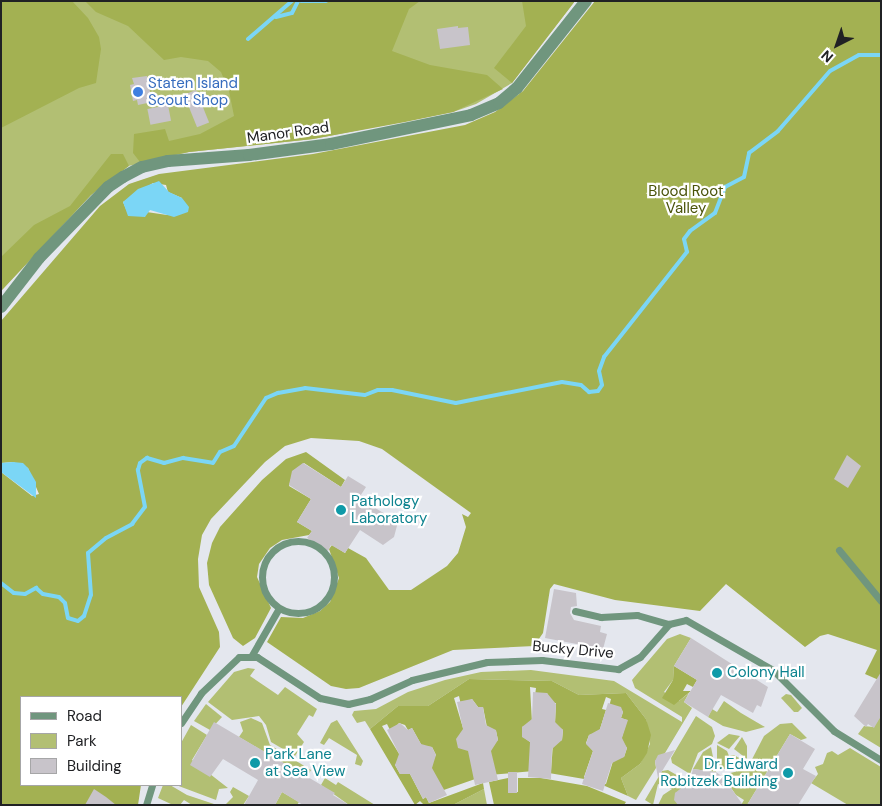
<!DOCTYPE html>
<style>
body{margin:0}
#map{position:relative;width:882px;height:806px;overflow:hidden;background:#e4e7ee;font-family:"DM Sans",sans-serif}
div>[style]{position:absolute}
.green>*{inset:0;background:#b2bf73}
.forest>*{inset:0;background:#a3b152}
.water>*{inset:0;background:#7bd6f6}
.stream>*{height:4px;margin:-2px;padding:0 2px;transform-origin:2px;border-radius:2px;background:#7bd6f6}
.building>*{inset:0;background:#c8c4ca;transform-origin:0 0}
.service>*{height:7px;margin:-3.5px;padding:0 3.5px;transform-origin:3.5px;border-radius:3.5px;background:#70967e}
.service>.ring{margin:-3.5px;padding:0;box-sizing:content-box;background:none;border:7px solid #70967e;border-radius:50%}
.tertiary>*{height:12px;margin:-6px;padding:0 6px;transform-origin:6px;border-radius:6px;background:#70967e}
.dots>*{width:14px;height:14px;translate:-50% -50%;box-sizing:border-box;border:2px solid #fff;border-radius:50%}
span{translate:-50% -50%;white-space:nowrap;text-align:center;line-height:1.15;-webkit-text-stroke:4.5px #fff;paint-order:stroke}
.shop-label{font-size:15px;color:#366cbe}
.left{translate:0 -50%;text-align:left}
.street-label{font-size:15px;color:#202124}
.park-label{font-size:15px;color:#4a530a}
.culture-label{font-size:15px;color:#0d838f}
.right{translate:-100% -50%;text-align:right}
.frame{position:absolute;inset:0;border:2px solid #202124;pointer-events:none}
.legend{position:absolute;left:20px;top:696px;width:162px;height:90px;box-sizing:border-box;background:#fff;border:1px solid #a6a6a7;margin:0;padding:6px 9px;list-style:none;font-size:15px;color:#202124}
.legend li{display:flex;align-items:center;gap:10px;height:25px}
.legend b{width:25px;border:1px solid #a6a6a7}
.north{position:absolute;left:812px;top:20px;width:50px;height:50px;-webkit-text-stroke:4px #fff;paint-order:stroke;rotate:221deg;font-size:14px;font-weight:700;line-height:20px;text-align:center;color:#202124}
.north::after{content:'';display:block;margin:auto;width:18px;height:22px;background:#202124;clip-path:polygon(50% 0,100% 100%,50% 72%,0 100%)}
</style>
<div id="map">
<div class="green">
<i style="clip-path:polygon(1px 1px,575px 1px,512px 83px,476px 104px,453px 112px,313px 139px,189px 152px,124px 167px,91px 195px,1px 291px)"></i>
<i style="clip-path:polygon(680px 634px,691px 638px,674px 666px,673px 680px,664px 692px,679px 701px,689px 693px,684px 702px,692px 708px,665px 753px,655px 761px,656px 768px,636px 800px,628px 796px,621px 778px,640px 764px,650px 744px,646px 719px,626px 693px,579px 695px,552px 681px,469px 679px,428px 706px,398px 706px,370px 729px,365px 721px,357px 723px,352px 715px,354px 711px,376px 709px,408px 692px,445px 680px,481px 672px,531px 670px,614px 681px,682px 722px,682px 717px,635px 688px,632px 680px,667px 639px)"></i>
<i style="clip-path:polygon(248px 668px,255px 669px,250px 676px,278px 695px,285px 687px,317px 709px,313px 717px,309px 715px,297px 734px,304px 742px,295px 756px,271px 742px,266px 725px,259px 716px,232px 720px,208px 702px,234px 672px)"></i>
<i style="clip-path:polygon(786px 694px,791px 695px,802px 708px,798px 712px,794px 712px,781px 698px)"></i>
<i style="clip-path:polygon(724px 701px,741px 713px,765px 727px,746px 732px,723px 726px,708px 717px,712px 709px,717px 712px)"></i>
<i style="clip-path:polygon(206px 704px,222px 717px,210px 730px,194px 721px)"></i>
<i style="clip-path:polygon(696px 716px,712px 727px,715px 736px,712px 744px,698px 753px,690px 774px,672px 763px,671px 758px)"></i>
<i style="clip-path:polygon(881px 716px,881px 748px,858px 734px,864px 726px,873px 727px)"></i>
<i style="clip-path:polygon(251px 718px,262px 723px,270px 745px,311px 770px,307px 777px,239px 737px,243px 731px,240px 722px)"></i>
<i style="clip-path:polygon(337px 720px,363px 761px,361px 766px,355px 764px,357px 755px,329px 738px,324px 745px,320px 743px,331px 723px)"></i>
<i style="clip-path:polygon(792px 723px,807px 738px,801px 740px,790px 734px,747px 805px,741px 805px,744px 800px,736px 795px,722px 775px,747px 769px,764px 736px,780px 724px)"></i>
<i style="clip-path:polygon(191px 725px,207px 735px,192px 760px,228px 788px,219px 789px,216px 800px,176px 785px,181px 785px,181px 743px)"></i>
<i style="clip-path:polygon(729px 734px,740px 736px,729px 749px,717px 743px)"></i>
<i style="clip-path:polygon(742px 737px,747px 746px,747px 759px,734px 749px)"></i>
<i style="clip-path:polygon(717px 745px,727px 751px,729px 756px,734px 755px,746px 762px,744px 765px,729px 770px,721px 768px,717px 760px)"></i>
<i style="clip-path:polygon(711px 747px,716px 772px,693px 769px,703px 752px)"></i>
<i style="clip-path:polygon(850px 748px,881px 767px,881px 805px,848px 805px,811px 783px,818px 774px,815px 767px,823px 764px,827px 753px,832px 751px,838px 755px)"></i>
<i style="clip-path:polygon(668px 770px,687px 781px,686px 790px,675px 793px,678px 805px,658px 805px,663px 795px,672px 789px,658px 784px,653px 805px,645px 800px,662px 771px)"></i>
<i style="clip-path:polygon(325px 778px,336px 785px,338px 782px,375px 805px,349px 805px,321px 785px)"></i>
<i style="clip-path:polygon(163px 785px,170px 785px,187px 795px,217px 805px,192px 805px,184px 800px,180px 805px,173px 805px,158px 798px)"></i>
<i style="clip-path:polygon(233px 787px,249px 796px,243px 805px,225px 805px,233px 797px,230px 792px)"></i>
<i style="clip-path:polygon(484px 789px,487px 805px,453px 805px)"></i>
<i style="clip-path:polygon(282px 792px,299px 802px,297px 805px,275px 805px)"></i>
</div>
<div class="forest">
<i style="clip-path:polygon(1px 1px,72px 1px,88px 18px,99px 37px,101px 49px,96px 83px,79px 88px,1px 128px)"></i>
<i style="clip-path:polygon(85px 1px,420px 1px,409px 9px,392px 51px,430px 65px,487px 75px,503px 89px,453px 112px,405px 122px,313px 139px,189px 152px,140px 162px,133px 153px,134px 134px,165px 129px,169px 141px,200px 134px,234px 116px,229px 91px,221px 72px,208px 61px,181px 57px,164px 60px,128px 26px,96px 12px)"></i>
<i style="clip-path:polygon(522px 1px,575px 1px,512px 83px,494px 68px,526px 26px)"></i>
<i style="clip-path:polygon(evenodd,595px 1px,881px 1px,881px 681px,865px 674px,877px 650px,828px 634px,820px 636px,805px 647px,726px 584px,700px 611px,615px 600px,554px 584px,550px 589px,543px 633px,534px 646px,453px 650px,359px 688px,346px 689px,331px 686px,267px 642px,281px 617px,303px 618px,320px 611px,330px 602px,339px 578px,329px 549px,332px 545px,345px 553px,348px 548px,366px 558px,389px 590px,411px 590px,447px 566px,458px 553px,466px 527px,462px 514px,468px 517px,471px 513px,382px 449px,359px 441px,311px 438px,285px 446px,265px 462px,211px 519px,202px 535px,198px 559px,199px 587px,219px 632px,220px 647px,181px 707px,181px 697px,21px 697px,21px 785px,141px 785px,138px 805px,1px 805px,1px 472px,32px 496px,39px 494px,28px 468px,13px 462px,1px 463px,1px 321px,100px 206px,129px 184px,159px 174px,313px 154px,465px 125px,495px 112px,523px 91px,595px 1px,153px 183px,166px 185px,168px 192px,182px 198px,167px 215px,126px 209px,123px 202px,153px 183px)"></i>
<i style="clip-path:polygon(111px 154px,123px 154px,129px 166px,91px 195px,1px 291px,1px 257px,34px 225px,70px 206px)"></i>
<i style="clip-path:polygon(306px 452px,345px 480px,341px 487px,304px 463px,293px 471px,289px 486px,311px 499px,297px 522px,312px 531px,309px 535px,282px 540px,270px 548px,259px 564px,257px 577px,271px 608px,255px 638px,243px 646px,233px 638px,209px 585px,207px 563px,212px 543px,220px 527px,262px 480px,286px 459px)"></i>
<i style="clip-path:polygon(674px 666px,697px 680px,693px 687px,687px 684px,683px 691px,691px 691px,674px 705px,662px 698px,673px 680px)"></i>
<i style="clip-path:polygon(469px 679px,552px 681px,579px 695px,626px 693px,646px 719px,651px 735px,647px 753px,640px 764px,621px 778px,628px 796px,598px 783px,606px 784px,614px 758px,624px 757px,627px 748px,621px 740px,627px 720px,621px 718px,623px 712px,620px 707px,609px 707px,611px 699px,606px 697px,602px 709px,606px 710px,599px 732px,589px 735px,586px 743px,593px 751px,584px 777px,590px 780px,543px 772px,551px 771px,553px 744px,562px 740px,563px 730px,555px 724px,556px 703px,551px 703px,547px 693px,535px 696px,536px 688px,530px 687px,532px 723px,522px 727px,522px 736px,530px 742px,534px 771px,489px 775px,490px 746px,498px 740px,496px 731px,487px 727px,483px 707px,478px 707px,472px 699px,461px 705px,459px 696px,454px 698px,478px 778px,438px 792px,430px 764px,436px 755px,432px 747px,422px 746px,412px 728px,408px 730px,405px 725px,399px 723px,391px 732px,387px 724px,382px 726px,401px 757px,395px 765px,400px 774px,410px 774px,423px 799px,426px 797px,429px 803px,483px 783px,484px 789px,453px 805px,424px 805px,420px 801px,415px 805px,370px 729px,398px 706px,428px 706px)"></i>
<i style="clip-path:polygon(508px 778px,510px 793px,518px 792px,518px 778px,541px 778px,587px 786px,626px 802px,624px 805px,494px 805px,489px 782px)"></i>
</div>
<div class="water">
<i style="clip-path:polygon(159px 181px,169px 192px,182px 198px,189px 207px,188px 212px,174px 217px,150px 210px,145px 217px,128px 216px,123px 202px,138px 189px)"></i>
<i style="clip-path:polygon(13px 462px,23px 463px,28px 468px,36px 482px,36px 498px,1px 472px,1px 463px)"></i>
</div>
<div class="stream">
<i style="left:301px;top:1px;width:25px"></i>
<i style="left:276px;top:17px;width:16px;rotate:-14deg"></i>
<i style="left:292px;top:13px;width:13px;rotate:-63deg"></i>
<i style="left:248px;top:39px;width:58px;rotate:-40.8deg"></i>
<i style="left:1px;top:583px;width:16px;rotate:38deg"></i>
<i style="left:14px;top:593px;width:11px;rotate:5deg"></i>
<i style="left:25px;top:594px;width:13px;rotate:-29deg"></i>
<i style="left:36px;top:588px;width:9px;rotate:41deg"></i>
<i style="left:43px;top:594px;width:16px;rotate:11deg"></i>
<i style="left:59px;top:597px;width:8px;rotate:45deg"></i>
<i style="left:65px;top:603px;width:15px;rotate:79deg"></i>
<i style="left:68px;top:618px;width:10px;rotate:17deg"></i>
<i style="left:78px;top:621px;width:8px;rotate:-40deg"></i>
<i style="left:84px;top:616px;width:22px;rotate:-72deg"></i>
<i style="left:91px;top:595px;width:42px;rotate:-94.1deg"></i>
<i style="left:88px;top:553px;width:23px;rotate:-40deg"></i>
<i style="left:106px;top:538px;width:30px;rotate:-28deg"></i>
<i style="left:132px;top:524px;width:21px;rotate:-53deg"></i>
<i style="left:145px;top:507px;width:38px;rotate:-101deg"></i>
<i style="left:138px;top:470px;width:7px;rotate:-74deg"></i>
<i style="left:140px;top:463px;width:9px;rotate:-36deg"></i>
<i style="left:147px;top:458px;width:18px;rotate:16deg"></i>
<i style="left:164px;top:463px;width:20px;rotate:-15deg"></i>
<i style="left:183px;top:458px;width:30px;rotate:9deg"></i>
<i style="left:213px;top:463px;width:13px;rotate:-58deg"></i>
<i style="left:220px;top:452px;width:15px;rotate:-23deg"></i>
<i style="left:234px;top:446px;width:58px;rotate:-56.3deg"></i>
<i style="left:266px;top:398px;width:13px;rotate:-23deg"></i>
<i style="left:278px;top:393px;width:27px;rotate:-10deg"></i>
<i style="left:305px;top:388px;width:60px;rotate:6.7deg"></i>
<i style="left:365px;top:395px;width:14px;rotate:-21deg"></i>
<i style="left:378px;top:390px;width:14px"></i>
<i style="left:392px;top:390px;width:65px;rotate:11.5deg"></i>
<i style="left:456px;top:403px;width:108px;rotate:-11.2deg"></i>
<i style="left:562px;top:382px;width:19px;rotate:9deg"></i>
<i style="left:581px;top:385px;width:11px;rotate:41deg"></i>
<i style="left:589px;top:392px;width:9px;rotate:-6deg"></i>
<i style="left:598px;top:391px;width:7px;rotate:-56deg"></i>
<i style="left:602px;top:385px;width:14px;rotate:-102deg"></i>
<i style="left:599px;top:371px;width:15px;rotate:-70deg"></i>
<i style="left:604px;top:357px;width:134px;rotate:-51.7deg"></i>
<i style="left:687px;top:252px;width:13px;rotate:-103deg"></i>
<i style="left:684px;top:239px;width:10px;rotate:-53deg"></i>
<i style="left:690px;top:231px;width:31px;rotate:-36deg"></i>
<i style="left:715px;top:213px;width:28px;rotate:-69deg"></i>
<i style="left:725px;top:187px;width:21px;rotate:-28deg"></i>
<i style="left:744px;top:177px;width:25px;rotate:-78deg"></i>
<i style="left:749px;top:153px;width:36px;rotate:-37deg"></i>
<i style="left:778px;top:131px;width:79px;rotate:-49.1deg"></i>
<i style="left:830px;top:71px;width:33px;rotate:-29deg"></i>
<i style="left:859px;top:55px;width:22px"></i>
</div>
<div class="building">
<i style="clip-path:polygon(458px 26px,458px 28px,468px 27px,470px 45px,440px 49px,437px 29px)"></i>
<i style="clip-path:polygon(147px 76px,152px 102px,138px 105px,137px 100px,133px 101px,130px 85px,134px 84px,132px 78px)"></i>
<i style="left:196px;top:90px;width:35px;height:13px;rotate:68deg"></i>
<i style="left:168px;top:105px;width:16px;height:21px;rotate:79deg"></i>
<i style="clip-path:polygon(847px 455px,861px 466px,848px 488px,834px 479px)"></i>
<i style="clip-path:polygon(303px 463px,341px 487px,348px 476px,366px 487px,359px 498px,398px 522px,394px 537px,383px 545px,360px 530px,345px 553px,331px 545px,328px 551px,307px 538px,312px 531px,297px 522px,311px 499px,289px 485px,292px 471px)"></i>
<i style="clip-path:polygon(554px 589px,576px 593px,577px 606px,571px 607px,570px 613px,574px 620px,601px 626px,600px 632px,607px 634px,603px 649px,545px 638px)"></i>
<i style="clip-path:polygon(691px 638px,768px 687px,761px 707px,757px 705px,753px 713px,721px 695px,708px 717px,684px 702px,697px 680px,674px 666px)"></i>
<i style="clip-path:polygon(881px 672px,881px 716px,874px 728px,868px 724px,866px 727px,854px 716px)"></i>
<i style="clip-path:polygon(533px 692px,547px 693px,556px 704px,555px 722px,563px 730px,562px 740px,552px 749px,551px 779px,528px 777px,530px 742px,522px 737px,522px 727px,532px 719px)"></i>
<i style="clip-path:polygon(472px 699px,478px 707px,483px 707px,486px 725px,496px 730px,498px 740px,491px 751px,498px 780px,475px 785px,468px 751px,458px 748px,456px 739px,463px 729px,457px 702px)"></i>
<i style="clip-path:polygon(608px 703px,621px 707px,623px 712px,621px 718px,628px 720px,622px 738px,627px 748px,624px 757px,612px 763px,603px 791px,582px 784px,593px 751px,586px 744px,589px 735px,600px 729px)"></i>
<i style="clip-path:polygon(214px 722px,335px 793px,333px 795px,349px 805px,303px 805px,282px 792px,275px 805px,244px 805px,258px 780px,223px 759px,210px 777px,190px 765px)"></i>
<i style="clip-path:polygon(400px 723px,408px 730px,412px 728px,421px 744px,432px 747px,436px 755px,432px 768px,447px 795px,429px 803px,426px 797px,423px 799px,410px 774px,400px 774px,395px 765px,399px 754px,387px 730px)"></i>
<i style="clip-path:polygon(790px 734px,815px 749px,803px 769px,816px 776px,798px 805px,747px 805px)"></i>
<i style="clip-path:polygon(675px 750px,664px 768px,658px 778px,655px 761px,658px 755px)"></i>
<i style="clip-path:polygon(693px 769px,716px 772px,723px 777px,743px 805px,678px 805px,674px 800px,675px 793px,690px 781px)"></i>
<i style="left:508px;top:772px;width:9px;height:21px"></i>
<i style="clip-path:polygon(94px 789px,106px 797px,116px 805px,85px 805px)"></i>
</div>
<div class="service">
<i class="ring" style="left:262px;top:541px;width:65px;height:65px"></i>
<i style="left:839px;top:550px;width:66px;rotate:50.5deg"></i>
<i style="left:575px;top:611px;width:27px;rotate:13deg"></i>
<i style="left:601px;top:617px;width:36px;rotate:-3deg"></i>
<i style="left:637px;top:615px;width:33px;rotate:16deg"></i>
<i style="left:252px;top:655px;width:54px;rotate:-60.1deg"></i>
<i style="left:181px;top:723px;width:36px;rotate:-56deg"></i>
<i style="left:201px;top:693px;width:52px;rotate:-43.5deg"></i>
<i style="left:239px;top:657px;width:18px"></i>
<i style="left:257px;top:657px;width:75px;rotate:33.1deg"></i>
<i style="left:320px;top:698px;width:29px;rotate:12deg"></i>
<i style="left:348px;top:704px;width:23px;rotate:-13deg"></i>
<i style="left:370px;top:699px;width:46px;rotate:-24.3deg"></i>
<i style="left:412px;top:680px;width:77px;rotate:-13.5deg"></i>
<i style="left:487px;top:662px;width:55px;rotate:-2.1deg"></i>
<i style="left:542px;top:660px;width:77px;rotate:6.8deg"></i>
<i style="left:618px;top:669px;width:25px;rotate:-29deg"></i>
<i style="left:640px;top:657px;width:44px;rotate:-48.7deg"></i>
<i style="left:669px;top:624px;width:17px;rotate:-13deg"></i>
<i style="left:686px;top:620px;width:100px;rotate:29.9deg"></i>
<i style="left:773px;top:670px;width:86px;rotate:45deg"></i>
<i style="left:834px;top:731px;width:55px;rotate:31.7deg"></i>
<i style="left:146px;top:805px;width:21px;rotate:-73deg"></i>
</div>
<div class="tertiary">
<i style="left:1px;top:307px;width:62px;rotate:-52.2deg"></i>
<i style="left:39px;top:258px;width:99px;rotate:-45.8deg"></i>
<i style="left:108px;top:187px;width:18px;rotate:-34deg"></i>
<i style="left:123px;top:177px;width:21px;rotate:-28deg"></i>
<i style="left:142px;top:167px;width:27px;rotate:-13deg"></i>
<i style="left:168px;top:161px;width:81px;rotate:-4.2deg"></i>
<i style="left:249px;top:155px;width:83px;rotate:-7.6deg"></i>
<i style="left:331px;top:144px;width:143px;rotate:-11.7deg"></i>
<i style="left:471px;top:115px;width:30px;rotate:-23deg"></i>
<i style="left:499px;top:103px;width:23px;rotate:-40deg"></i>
<i style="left:517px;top:88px;width:111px;rotate:-51.6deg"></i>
</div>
<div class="dots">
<i style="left:138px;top:92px;background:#3f7fe0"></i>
<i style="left:341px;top:510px;background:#0f9aa8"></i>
<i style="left:717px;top:673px;background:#0f9aa8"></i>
<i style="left:255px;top:763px;background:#0f9aa8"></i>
<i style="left:788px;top:773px;background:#0f9aa8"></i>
</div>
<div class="shop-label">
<span class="left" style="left:148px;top:92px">Staten Island<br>Scout Shop</span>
</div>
<div class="street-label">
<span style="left:288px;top:133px;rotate:-8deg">Manor Road</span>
<span style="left:573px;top:650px;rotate:5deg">Bucky Drive</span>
</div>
<div class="park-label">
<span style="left:686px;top:200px">Blood Root<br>Valley</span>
</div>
<div class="culture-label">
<span class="left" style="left:351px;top:510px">Pathology<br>Laboratory</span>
<span class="left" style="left:727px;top:673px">Colony Hall</span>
<span class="left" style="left:265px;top:763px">Park Lane<br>at Sea View</span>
<span class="right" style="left:778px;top:773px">Dr. Edward<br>Robitzek Building</span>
</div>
<div class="frame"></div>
<ul class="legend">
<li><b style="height:6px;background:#70967e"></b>Road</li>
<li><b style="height:14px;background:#b2bf73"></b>Park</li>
<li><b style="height:14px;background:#c8c4ca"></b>Building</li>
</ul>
<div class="north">N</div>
</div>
